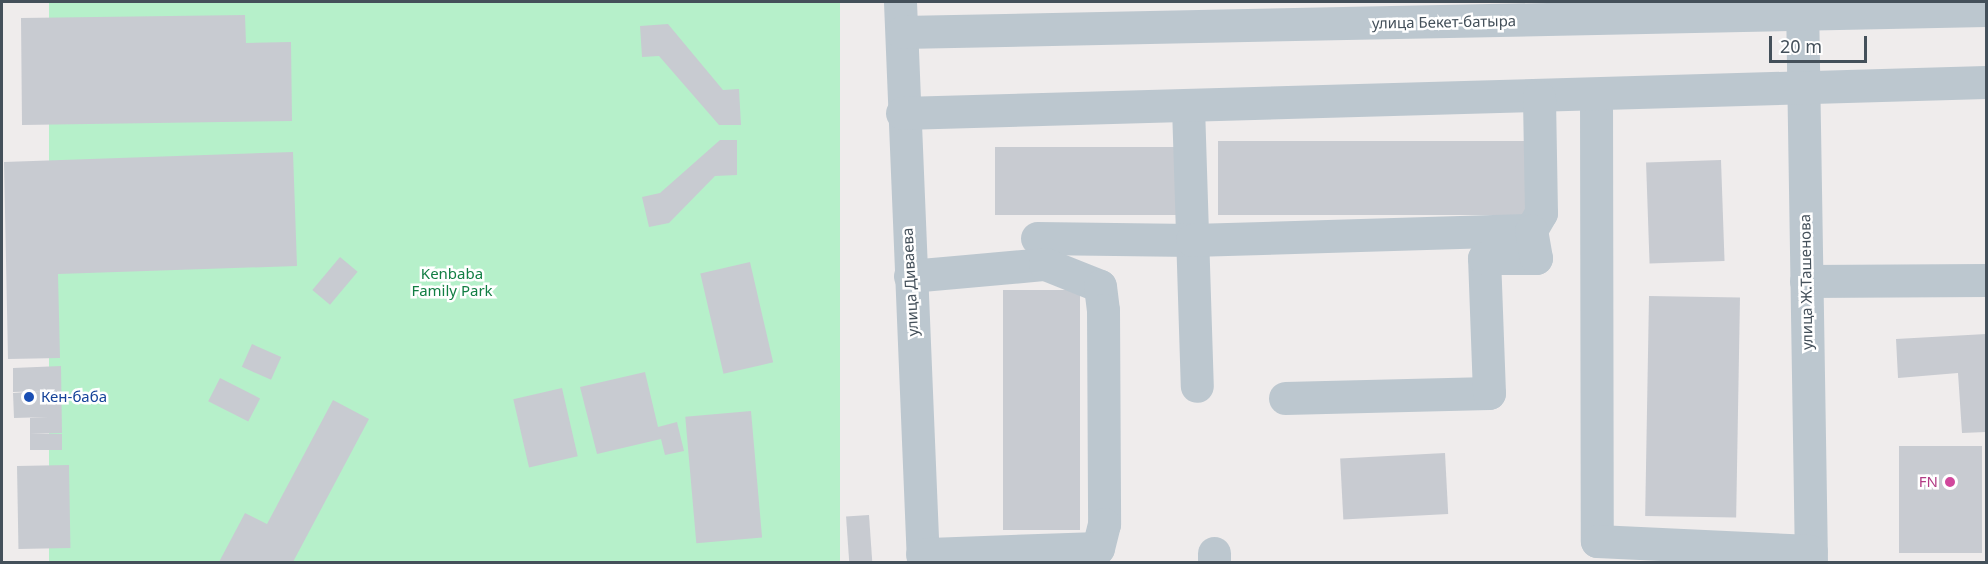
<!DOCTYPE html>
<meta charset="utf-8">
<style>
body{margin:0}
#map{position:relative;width:1988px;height:564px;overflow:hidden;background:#efecec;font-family:"Noto Sans",sans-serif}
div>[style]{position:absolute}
.green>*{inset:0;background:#b6f0ca;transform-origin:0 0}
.building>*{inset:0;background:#c8cbd1;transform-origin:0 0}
.minor>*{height:33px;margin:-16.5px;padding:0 16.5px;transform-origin:16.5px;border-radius:16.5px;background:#bcc7cf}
.dots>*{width:16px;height:16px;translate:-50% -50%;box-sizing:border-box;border:3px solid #fff;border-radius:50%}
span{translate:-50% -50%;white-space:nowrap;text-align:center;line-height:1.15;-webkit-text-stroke:5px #fff;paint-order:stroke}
.street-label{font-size:15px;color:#44505a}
.park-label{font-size:15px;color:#127e43}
.transit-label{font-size:15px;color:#164399}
.left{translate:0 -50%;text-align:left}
.hotel-label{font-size:15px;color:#b23c85}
.right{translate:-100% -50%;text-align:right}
.frame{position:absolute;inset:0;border:3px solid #44505a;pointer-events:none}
.scale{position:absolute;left:1769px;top:36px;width:98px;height:27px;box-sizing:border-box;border:3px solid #44505a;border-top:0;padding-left:8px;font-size:18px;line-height:21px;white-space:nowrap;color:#44505a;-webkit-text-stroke:4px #fff;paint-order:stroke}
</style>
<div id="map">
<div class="green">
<i style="left:49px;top:2px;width:791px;height:560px"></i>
</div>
<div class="building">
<i style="clip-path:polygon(245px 15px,246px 43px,291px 42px,292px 121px,22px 125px,21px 18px)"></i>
<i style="clip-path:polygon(668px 24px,723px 90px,739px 89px,741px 125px,719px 125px,659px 56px,642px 57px,640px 26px)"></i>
<i style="clip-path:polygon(720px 140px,737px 140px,737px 175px,715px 176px,669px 223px,649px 227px,642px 197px,660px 193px)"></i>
<i style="left:1525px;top:141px;width:74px;height:307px;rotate:90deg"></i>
<i style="left:1179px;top:147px;width:68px;height:184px;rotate:90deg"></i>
<i style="clip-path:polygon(293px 152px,297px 266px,58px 274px,60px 358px,8px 359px,4px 162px)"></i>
<i style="left:1721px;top:160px;width:101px;height:75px;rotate:88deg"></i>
<i style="left:340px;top:257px;width:23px;height:43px;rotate:40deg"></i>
<i style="left:750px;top:262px;width:103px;height:51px;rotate:77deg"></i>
<i style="left:1080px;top:290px;width:240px;height:77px;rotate:90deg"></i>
<i style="left:1649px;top:296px;width:91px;height:220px;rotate:1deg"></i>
<i style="clip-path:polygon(1986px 334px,1986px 432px,1962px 433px,1958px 373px,1898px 378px,1896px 339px)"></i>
<i style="left:252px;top:344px;width:32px;height:25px;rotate:24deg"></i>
<i style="clip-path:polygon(61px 366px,62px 433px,30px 434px,30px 418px,48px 417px,14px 418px,13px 393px,42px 391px,13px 392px,13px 368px)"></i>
<i style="clip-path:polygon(645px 372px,658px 427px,677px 422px,684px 451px,665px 455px,661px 439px,597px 454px,580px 387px)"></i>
<i style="left:220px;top:378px;width:45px;height:26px;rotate:27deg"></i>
<i style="left:562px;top:388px;width:70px;height:50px;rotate:77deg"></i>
<i style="clip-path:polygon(333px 400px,369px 419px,293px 562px,219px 562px,245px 513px,267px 524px)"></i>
<i style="left:751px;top:411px;width:127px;height:66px;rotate:85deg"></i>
<i style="left:62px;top:434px;width:16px;height:32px;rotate:90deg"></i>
<i style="left:1899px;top:446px;width:83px;height:107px"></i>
<i style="left:1445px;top:453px;width:61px;height:105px;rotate:87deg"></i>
<i style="left:69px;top:465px;width:83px;height:52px;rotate:89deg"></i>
<i style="left:869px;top:515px;width:47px;height:23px;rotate:86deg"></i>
</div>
<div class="minor">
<i style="left:900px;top:2px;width:560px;rotate:87.65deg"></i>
<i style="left:1802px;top:2px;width:560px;rotate:89.08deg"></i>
<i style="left:902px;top:32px;width:1084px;rotate:-1.16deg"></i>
<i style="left:1596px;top:95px;width:446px;rotate:89.9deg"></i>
<i style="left:1597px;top:541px;width:214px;rotate:2.7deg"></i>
<i style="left:1188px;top:106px;width:280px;rotate:88.2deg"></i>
<i style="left:902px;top:113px;width:1084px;rotate:-1.64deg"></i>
<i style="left:1037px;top:238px;width:155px;rotate:0.7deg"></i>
<i style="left:1192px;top:240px;width:339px;rotate:-1.7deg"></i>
<i style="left:1531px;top:230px;width:20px;rotate:-60deg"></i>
<i style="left:1541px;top:213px;width:116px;rotate:-91deg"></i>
<i style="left:910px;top:276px;width:136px;rotate:-5.1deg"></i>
<i style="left:1045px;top:264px;width:59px;rotate:21.8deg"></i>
<i style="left:1100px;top:286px;width:24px;rotate:83deg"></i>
<i style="left:1103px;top:310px;width:214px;rotate:89.7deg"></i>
<i style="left:1104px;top:524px;width:25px;rotate:104deg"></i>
<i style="left:1098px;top:548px;width:176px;rotate:178deg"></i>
<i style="left:1806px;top:281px;width:180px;rotate:-0.3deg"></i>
<i style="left:1285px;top:398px;width:204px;rotate:-1.4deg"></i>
<i style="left:1489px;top:393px;width:135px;rotate:-92.1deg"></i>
<i style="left:1484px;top:258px;width:52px"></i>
<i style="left:1536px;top:258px;width:28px;rotate:-100deg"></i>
<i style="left:1214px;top:562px;width:9px;rotate:-90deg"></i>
</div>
<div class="dots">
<i style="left:29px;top:397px;background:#1a4fb4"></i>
<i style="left:1950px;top:482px;background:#d1479c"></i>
</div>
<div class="street-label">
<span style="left:1444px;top:22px;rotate:-1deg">улица Бекет-батыра</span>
<span style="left:910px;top:282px;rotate:-93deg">улица Диваева</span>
<span style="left:1806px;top:282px;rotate:-91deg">улица Ж.Ташенова</span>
</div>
<div class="park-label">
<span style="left:452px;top:282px">Kenbaba<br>Family Park</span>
</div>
<div class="transit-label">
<span class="left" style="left:41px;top:397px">Кен-баба</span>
</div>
<div class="hotel-label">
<span class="right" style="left:1938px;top:482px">FN</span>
</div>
<div class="frame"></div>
<div class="scale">20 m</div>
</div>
